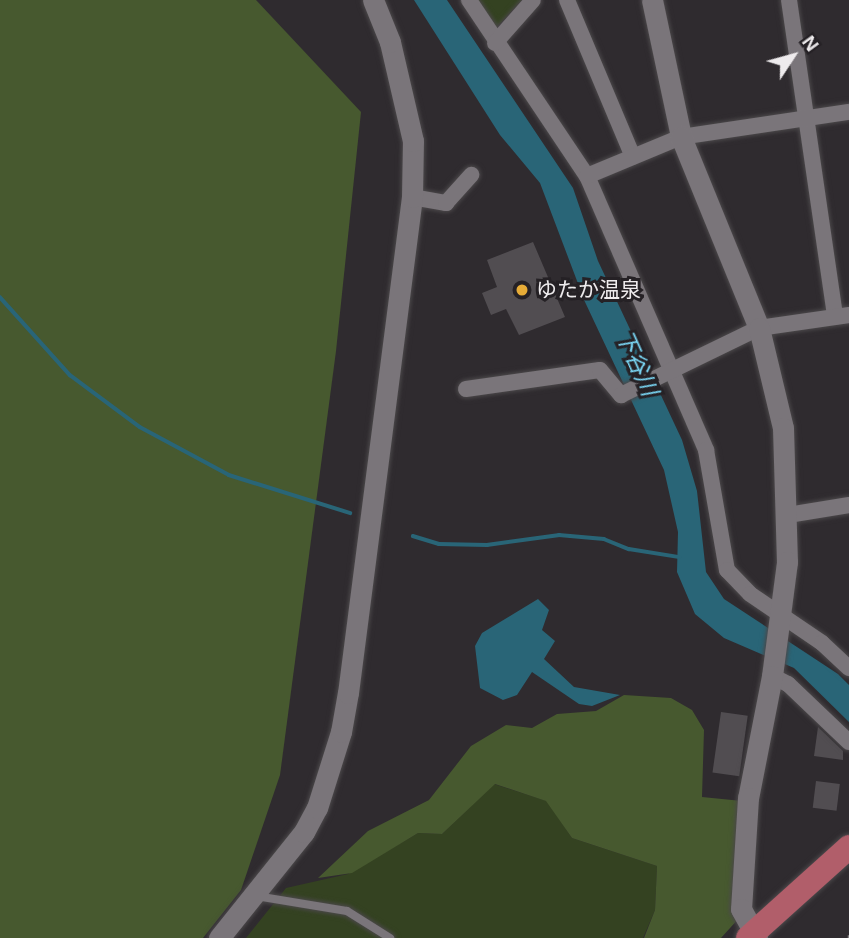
<!DOCTYPE html>
<meta charset="utf-8">
<style>
body{margin:0}
#map{position:relative;width:849px;height:938px;overflow:hidden;background:#2f2b2f;font-family:Helvetica,"Noto Sans JP",sans-serif}
div>[style]{position:absolute}
.green>*{inset:0;background:#344221}
.forest>*{inset:0;background:#47592f}
.water>*{inset:0;background:#296577}
.stream>*{height:3.5px;margin:-1.75px;padding:0 1.75px;transform-origin:1.75px;border-radius:1.75px;background:#296577}
.building>*{inset:0;background:#514d51;transform-origin:0 0}
.path>*{height:2.5px;margin-top:-1.25px;transform-origin:0;background:repeating-linear-gradient(90deg,#858285 0 7px,transparent 0 10.5px)}
.roads{filter:drop-shadow(0 0 2px #4b484a) drop-shadow(0 0 2px #4b484a)}
.lane>*{height:8px;margin:-4px;padding:0 4px;transform-origin:4px;border-radius:4px;background:#7a757a}
.street>*{height:16px;margin:-8px;padding:0 8px;transform-origin:8px;border-radius:8px;background:#7a757a}
.secondary>*{height:21px;margin:-10.5px;padding:0 10.5px;transform-origin:10.5px;border-radius:10.5px;background:#7a757a}
.primary>*{height:24px;margin:-12px;padding:0 12px;transform-origin:12px;border-radius:12px;background:#b15e6a}
.dots>*{width:19px;height:19px;translate:-50% -50%;box-sizing:border-box;border:4px solid #252125;border-radius:50%}
span{translate:-50% -50%;white-space:nowrap;text-align:center;line-height:1.15;-webkit-text-stroke:6px #252125;paint-order:stroke}
.poi-label{font-size:21px;color:#eeebed}
.left{translate:0 -50%;text-align:left}
.water-label{font-size:23px;color:#7bd8f6;font-style:italic}
.north{position:absolute;left:758px;top:21px;width:70px;height:70px;-webkit-text-stroke:5px #252125;paint-order:stroke;rotate:54deg;font-size:19px;font-weight:700;line-height:28px;text-align:center;color:#eeebed}
.north::after{content:'';display:block;margin:auto;width:24px;height:32px;background:#eeebed;clip-path:polygon(50% 0,100% 100%,50% 72%,0 100%)}
</style>
<div id="map">
<div class="green">
<i style="clip-path:polygon(478px 0,522px 0,496px 28px)"></i>
<i style="clip-path:polygon(494px 784px,547px 801px,572px 838px,657px 866px,655px 910px,643px 938px,246px 938px,286px 888px,348px 874px,418px 833px,442px 834px)"></i>
</div>
<div class="forest">
<i style="clip-path:polygon(0 0,256px 0,361px 112px,336px 351px,280px 775px,241px 890px,203px 938px,0 938px)"></i>
<i style="clip-path:polygon(624px 695px,671px 698px,692px 710px,704px 730px,702px 797px,742px 801px,740px 917px,721px 938px,644px 938px,655px 910px,657px 866px,572px 838px,546px 801px,495px 784px,442px 834px,418px 833px,352px 873px,318px 878px,368px 831px,429px 800px,471px 746px,506px 725px,532px 728px,557px 714px,596px 711px)"></i>
</div>
<div class="water">
<i style="clip-path:polygon(414px 0,447px 0,573px 188px,598px 261px,682px 440px,697px 491px,706px 572px,724px 599px,838px 674px,849px 685px,849px 722px,794px 668px,724px 638px,695px 614px,677px 572px,678px 532px,664px 470px,585px 302px,540px 183px,500px 135px)"></i>
<i style="clip-path:polygon(538px 599px,549px 610px,542px 630px,555px 641px,544px 659px,574px 687px,620px 695px,592px 706px,579px 704px,532px 672px,517px 695px,503px 700px,480px 688px,475px 646px,482px 633px)"></i>
</div>
<div class="stream">
<i style="left:0;top:297px;width:105px;rotate:48.1deg"></i>
<i style="left:70px;top:375px;width:87px;rotate:36.6deg"></i>
<i style="left:140px;top:427px;width:101px;rotate:28.3deg"></i>
<i style="left:229px;top:475px;width:127px;rotate:17.4deg"></i>
<i style="left:413px;top:536px;width:27px;rotate:17deg"></i>
<i style="left:439px;top:544px;width:48px;rotate:1.2deg"></i>
<i style="left:487px;top:545px;width:73px;rotate:-7.9deg"></i>
<i style="left:559px;top:535px;width:45px;rotate:5.1deg"></i>
<i style="left:604px;top:539px;width:27px;rotate:22deg"></i>
<i style="left:629px;top:549px;width:51px;rotate:9.1deg"></i>
</div>
<div class="building">
<i style="clip-path:polygon(533px 242px,565px 317px,519px 335px,506px 309px,491px 315px,482px 293px,497px 287px,487px 260px)"></i>
<i style="left:721px;top:712px;width:27px;height:61px;rotate:8deg"></i>
<i style="clip-path:polygon(818px 727px,843px 751px,843px 760px,814px 756px)"></i>
<i style="left:816px;top:781px;width:24px;height:27px;rotate:7deg"></i>
</div>
<div class="path">
<i style="left:849px;top:938px;width:3px;rotate:-90deg"></i>
</div>
<div class="roads">
<div class="lane">
<i style="left:256px;top:896px;width:92px;rotate:9.4deg"></i>
<i style="left:347px;top:911px;width:51px;rotate:32.1deg"></i>
</div>
<div class="street">
<i style="left:469px;top:0;width:212px;rotate:56.2deg"></i>
<i style="left:587px;top:176px;width:299px;rotate:66.5deg"></i>
<i style="left:706px;top:450px;width:122px;rotate:80.1deg"></i>
<i style="left:727px;top:570px;width:33px;rotate:46deg"></i>
<i style="left:750px;top:594px;width:87px;rotate:34.2deg"></i>
<i style="left:822px;top:643px;width:37px;rotate:43deg"></i>
<i style="left:567px;top:0;width:170px;rotate:67.2deg"></i>
<i style="left:789px;top:0;width:320px;rotate:81.7deg"></i>
<i style="left:495px;top:43px;width:57px;rotate:-48.5deg"></i>
<i style="left:587px;top:176px;width:102px;rotate:-22.5deg"></i>
<i style="left:681px;top:137px;width:170px;rotate:-8.5deg"></i>
<i style="left:412px;top:197px;width:35px;rotate:10deg"></i>
<i style="left:446px;top:203px;width:38px;rotate:-48deg"></i>
<i style="left:466px;top:389px;width:135px;rotate:-8.1deg"></i>
<i style="left:600px;top:370px;width:33px;rotate:50deg"></i>
<i style="left:621px;top:395px;width:153px;rotate:-25.9deg"></i>
<i style="left:759px;top:328px;width:91px;rotate:-8.2deg"></i>
<i style="left:788px;top:515px;width:62px;rotate:-9.3deg"></i>
<i style="left:772px;top:676px;width:18px;rotate:27deg"></i>
<i style="left:788px;top:684px;width:84px;rotate:43.6deg"></i>
</div>
<div class="secondary">
<i style="left:652px;top:0;width:140px;rotate:78deg"></i>
<i style="left:681px;top:137px;width:206px;rotate:67.8deg"></i>
<i style="left:759px;top:328px;width:103px;rotate:76.5deg"></i>
<i style="left:783px;top:428px;width:134px;rotate:88.3deg"></i>
<i style="left:787px;top:562px;width:115px;rotate:97.5deg"></i>
<i style="left:772px;top:676px;width:124px;rotate:101.1deg"></i>
<i style="left:748px;top:798px;width:111px;rotate:93.6deg"></i>
<i style="left:741px;top:909px;width:33px;rotate:61deg"></i>
<i style="left:219px;top:938px;width:136px;rotate:-51.3deg"></i>
<i style="left:304px;top:832px;width:27px;rotate:-62deg"></i>
<i style="left:317px;top:808px;width:80px;rotate:-72.5deg"></i>
<i style="left:341px;top:732px;width:40px;rotate:-80deg"></i>
<i style="left:348px;top:693px;width:500px;rotate:-82.65deg"></i>
<i style="left:412px;top:197px;width:56px;rotate:-89deg"></i>
<i style="left:413px;top:141px;width:102px;rotate:-103.1deg"></i>
<i style="left:390px;top:42px;width:45px;rotate:-112deg"></i>
</div>
<div class="primary">
<i style="left:748px;top:938px;width:136px;rotate:-42deg"></i>
</div>
</div>
<div class="dots">
<i style="left:522px;top:290px;background:#e7ac37"></i>
</div>
<div class="poi-label">
<span class="left" style="left:536px;top:290px">ゆたか温泉</span>
</div>
<div class="water-label">
<span style="left:637px;top:363px;rotate:66deg">下谷川</span>
</div>
<div class="north">N</div>
</div>
